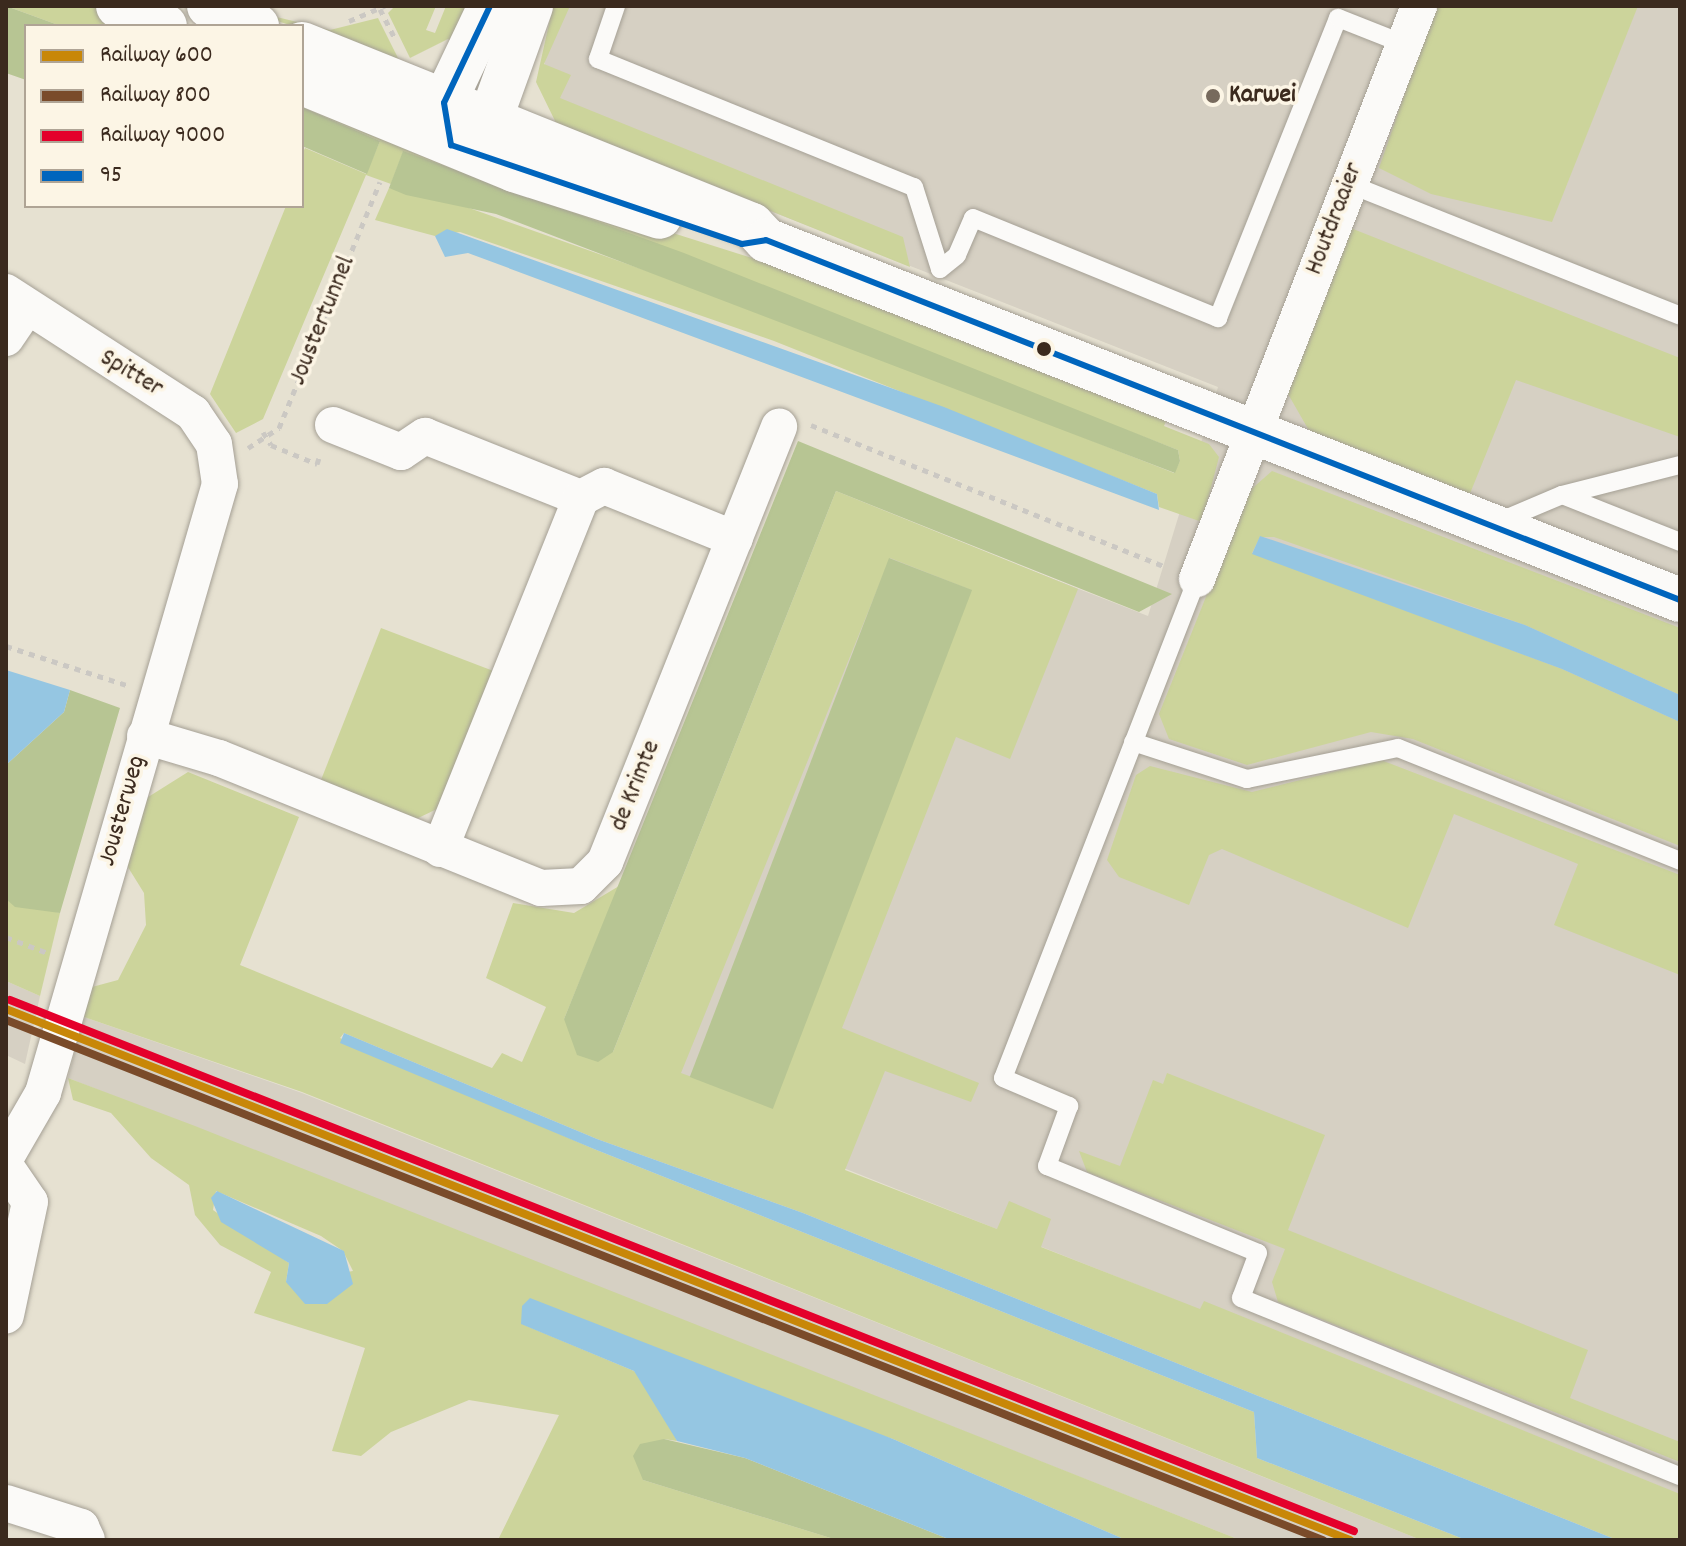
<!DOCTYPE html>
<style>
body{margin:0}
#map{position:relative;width:1686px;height:1546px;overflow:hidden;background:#e6e1d1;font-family:Dekko,sans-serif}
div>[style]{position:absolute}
.industrial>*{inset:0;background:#d6d0c3}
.green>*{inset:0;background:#ccd49b}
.forest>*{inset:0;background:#b7c593;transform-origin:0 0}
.water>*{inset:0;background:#95c6e2}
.path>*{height:5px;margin-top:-2.5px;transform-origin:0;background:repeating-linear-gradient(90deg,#cbc8c3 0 6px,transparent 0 12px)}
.roads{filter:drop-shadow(0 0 2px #a5a095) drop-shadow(0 0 2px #a5a095)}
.lane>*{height:18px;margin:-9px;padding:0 9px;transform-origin:9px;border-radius:9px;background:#fbfaf8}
.street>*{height:36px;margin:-18px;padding:0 18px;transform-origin:18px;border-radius:18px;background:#fbfaf8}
.secondary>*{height:44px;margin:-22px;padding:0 22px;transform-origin:22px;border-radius:22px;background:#fbfaf8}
.bus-1>*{height:6px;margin:-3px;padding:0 3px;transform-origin:3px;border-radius:3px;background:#0065bd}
.rail-1>*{height:8px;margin:-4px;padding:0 4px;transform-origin:4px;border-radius:4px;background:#c88708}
.rail-2>*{height:8px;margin:-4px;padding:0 4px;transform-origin:4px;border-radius:4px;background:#7a4b2a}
.rail-3>*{height:8px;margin:-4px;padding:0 4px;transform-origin:4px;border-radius:4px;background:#e4002b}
.dots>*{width:22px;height:22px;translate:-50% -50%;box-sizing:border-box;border:4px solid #fcf5e5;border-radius:50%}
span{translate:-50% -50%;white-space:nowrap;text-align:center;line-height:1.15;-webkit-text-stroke:7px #fcf5e5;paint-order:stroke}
.poi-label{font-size:26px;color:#3b2a1e;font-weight:700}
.left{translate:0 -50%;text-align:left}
.street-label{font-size:26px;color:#3b2a1e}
.frame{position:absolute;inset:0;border:8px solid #3b2a1e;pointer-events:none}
.legend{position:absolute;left:24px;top:24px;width:280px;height:184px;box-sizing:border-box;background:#fcf5e5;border:2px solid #afa495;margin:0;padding:10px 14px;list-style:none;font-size:24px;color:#3b2a1e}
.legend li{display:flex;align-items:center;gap:16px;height:40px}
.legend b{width:40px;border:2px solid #afa495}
</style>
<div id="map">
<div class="industrial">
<i style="clip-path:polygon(567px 6px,1680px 6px,1680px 1501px,615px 1077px,845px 498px,1148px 616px,1218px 387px,567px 131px,544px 62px)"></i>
<i style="clip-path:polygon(6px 981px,40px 996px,25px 1064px,6px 1055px)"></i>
<i style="clip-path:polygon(84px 1017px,302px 1093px,1421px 1540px,1240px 1540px,68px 1078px)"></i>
</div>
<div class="green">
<i style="clip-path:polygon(6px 6px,94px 6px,141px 26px,61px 26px)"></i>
<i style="clip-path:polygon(231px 6px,330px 30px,378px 18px,399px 60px)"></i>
<i style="clip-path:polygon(395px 6px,436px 6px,426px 30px,435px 33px,446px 6px,480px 6px,457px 44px,448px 39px,410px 58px,388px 13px)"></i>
<i style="clip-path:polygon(553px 6px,570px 6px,544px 64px,571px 75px,560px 98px,903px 237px,910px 267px,557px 125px,536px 82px)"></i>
<i style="clip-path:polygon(1435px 6px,1638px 6px,1552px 222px,1431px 194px,1379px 168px)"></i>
<i style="clip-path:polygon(302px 94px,559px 197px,774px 265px,1167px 419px,1164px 426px,1209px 444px,1219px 457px,1202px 522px,1159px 507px,1157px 494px,774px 341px,460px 232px,435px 236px,375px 220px,389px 188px,441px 198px,791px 322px,1174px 473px,1180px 461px,1178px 450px,403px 152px,391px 184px,366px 175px,263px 419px,236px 433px,210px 394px,286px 206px,302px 206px,302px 154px,305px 148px,366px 174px,380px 141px,302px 107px)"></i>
<i style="clip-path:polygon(1348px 227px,1680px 358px,1680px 437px,1516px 380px,1469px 496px,1311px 434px,1288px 394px)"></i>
<i style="clip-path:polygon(1272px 471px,1680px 628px,1680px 695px,1525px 625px,1274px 537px,1260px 537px,1252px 553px,1562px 669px,1680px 722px,1680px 846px,1413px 739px,1371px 732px,1247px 765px,1169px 739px,1159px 714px,1248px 492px)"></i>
<i style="clip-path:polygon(evenodd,836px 491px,1078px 589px,1010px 759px,956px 737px,842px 1028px,979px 1083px,971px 1102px,885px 1071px,845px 1170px,997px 1229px,1009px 1201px,1051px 1219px,1041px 1247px,1200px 1309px,1204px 1301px,1680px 1494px,1680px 1540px,1617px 1540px,803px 1213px,597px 1139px,344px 1033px,340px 1038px,594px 1149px,1254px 1412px,1257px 1458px,1466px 1540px,1421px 1540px,302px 1092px,84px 1017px,92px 987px,118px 980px,146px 925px,144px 893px,126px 864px,145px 799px,188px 772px,299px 817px,240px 965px,492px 1068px,502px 1053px,522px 1062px,546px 1007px,486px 978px,513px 903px,574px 913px,619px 886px,564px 1019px,613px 1052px,836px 491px,890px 558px,971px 590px,760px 1102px,681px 1073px,890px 558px)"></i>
<i style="clip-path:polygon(381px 628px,496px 672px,441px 807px,410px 822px,319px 785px)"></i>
<i style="clip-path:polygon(1381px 760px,1680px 875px,1680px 975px,1554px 925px,1578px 864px,1454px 814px,1408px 928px,1222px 849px,1209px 855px,1189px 905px,1119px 877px,1107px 860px,1136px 775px,1150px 766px,1252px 792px)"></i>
<i style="clip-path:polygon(6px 899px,60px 913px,40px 996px,6px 981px)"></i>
<i style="clip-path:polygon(1167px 1073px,1325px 1135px,1288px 1230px,1588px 1350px,1570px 1398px,1680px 1442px,1680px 1462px,1278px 1302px,1272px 1282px,1285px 1249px,1087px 1172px,1079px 1151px,1120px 1166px,1153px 1080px,1163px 1084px)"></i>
<i style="clip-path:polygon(evenodd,68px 1078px,195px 1126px,1240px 1540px,1126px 1540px,893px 1439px,522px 1324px,634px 1371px,651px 1387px,677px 1441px,664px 1439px,643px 1480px,837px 1540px,498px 1540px,559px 1415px,469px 1400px,391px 1432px,361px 1456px,332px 1451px,365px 1348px,254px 1313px,271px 1272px,220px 1245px,195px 1215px,189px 1185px,151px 1158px,111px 1113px,73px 1100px,68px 1078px,216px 1191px,321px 1236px,343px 1251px,353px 1271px,286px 1282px,289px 1263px,213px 1210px,216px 1191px)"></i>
</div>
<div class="forest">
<i style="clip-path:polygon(6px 6px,61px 26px,26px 26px,26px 80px,6px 73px)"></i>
<i style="clip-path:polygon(302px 107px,380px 141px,367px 174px,302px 146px)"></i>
<i style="clip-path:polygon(403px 151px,684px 253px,1178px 450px,1180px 461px,1175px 473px,496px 214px,406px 195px,389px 188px)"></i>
<i style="clip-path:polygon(798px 441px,1172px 594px,1139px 612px,836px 491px,613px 1052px,598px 1062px,577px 1055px,564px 1019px)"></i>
<i style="left:889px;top:558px;width:89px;height:556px;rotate:21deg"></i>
<i style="clip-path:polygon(70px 690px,120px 708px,60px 913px,15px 907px,6px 899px,6px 765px,64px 712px)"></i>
<i style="clip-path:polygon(664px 1439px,745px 1458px,951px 1540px,837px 1540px,643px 1480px,633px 1456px,640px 1444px)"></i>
</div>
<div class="water">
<i style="clip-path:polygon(447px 229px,944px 407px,1157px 494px,1159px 510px,468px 253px,445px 257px,435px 236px)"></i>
<i style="clip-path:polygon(1260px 536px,1525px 625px,1680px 695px,1680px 722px,1562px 669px,1252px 554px)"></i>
<i style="clip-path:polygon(6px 670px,70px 690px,64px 712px,6px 765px)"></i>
<i style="clip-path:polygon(344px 1033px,597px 1139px,803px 1213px,1617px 1540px,1466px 1540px,1257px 1458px,1254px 1412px,594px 1149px,340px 1043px)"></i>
<i style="clip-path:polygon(217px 1191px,344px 1251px,353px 1284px,327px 1304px,305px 1304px,286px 1282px,289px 1263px,221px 1222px,211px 1198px)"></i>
<i style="clip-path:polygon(530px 1298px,893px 1439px,1126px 1540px,951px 1540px,745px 1458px,677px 1441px,634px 1371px,521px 1324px,522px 1306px)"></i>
</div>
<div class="path">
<i style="left:380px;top:9px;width:34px;rotate:63deg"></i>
<i style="left:349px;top:21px;width:39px;rotate:-23deg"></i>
<i style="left:811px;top:425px;width:382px;rotate:21.8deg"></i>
<i style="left:263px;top:432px;width:15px;rotate:58deg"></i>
<i style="left:271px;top:445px;width:50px;rotate:22.4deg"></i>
<i style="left:317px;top:464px;width:6px;rotate:-72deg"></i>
<i style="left:248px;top:448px;width:37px;rotate:-33deg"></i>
<i style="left:279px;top:428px;width:266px;rotate:-67.7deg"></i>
<i style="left:6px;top:646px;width:127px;rotate:17.9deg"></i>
<i style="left:6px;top:937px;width:45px;rotate:20.9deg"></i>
</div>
<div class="roads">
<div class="lane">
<i style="left:616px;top:6px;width:56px;rotate:108.8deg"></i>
<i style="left:598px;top:59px;width:341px;rotate:22.1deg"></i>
<i style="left:914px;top:187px;width:86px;rotate:72.4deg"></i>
<i style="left:940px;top:269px;width:22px;rotate:-39deg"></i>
<i style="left:957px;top:255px;width:40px;rotate:-66.6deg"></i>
<i style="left:973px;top:218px;width:265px;rotate:22.2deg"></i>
<i style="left:1218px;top:318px;width:323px;rotate:-68.2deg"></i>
<i style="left:1338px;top:18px;width:71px;rotate:21.5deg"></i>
<i style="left:1349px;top:184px;width:356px;rotate:21.7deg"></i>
<i style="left:1562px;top:495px;width:122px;rotate:-14.3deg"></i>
<i style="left:1498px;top:522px;width:69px;rotate:-22.9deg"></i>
<i style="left:1562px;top:495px;width:127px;rotate:21.7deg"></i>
<i style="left:1197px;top:579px;width:535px;rotate:111.24deg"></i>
<i style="left:1003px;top:1078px;width:72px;rotate:23deg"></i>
<i style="left:1069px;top:1106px;width:64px;rotate:110.1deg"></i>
<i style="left:1047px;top:1166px;width:228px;rotate:22.4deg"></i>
<i style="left:1258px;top:1253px;width:48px;rotate:110.7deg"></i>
<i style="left:1241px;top:1298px;width:474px;rotate:22.1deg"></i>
<i style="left:1133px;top:742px;width:120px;rotate:18deg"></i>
<i style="left:1247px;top:779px;width:154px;rotate:-11.6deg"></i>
<i style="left:1398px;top:748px;width:304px;rotate:21.8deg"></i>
</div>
<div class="street">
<i style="left:6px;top:292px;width:223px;rotate:32.9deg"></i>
<i style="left:193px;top:413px;width:37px;rotate:56deg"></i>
<i style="left:214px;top:444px;width:40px;rotate:81.5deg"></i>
<i style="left:220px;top:484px;width:634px;rotate:106.21deg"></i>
<i style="left:43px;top:1093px;width:74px;rotate:120deg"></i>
<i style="left:6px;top:338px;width:37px;rotate:-56deg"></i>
<i style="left:333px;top:425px;width:73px;rotate:21.7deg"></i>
<i style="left:401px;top:452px;width:29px;rotate:-34deg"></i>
<i style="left:425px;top:436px;width:168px;rotate:21.7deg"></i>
<i style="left:1197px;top:579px;width:615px;rotate:-68.82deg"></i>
<i style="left:145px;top:736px;width:77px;rotate:16.6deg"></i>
<i style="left:219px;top:758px;width:347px;rotate:22deg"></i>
<i style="left:541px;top:888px;width:40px;rotate:-2.9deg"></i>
<i style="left:581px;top:886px;width:34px;rotate:-45deg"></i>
<i style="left:605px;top:862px;width:469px;rotate:-68.2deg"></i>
<i style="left:440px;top:849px;width:378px;rotate:-68.1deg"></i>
<i style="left:581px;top:498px;width:26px;rotate:-28deg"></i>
<i style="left:604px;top:486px;width:141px;rotate:22deg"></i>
<i style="left:6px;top:1167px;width:42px;rotate:55.6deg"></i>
<i style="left:30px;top:1202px;width:116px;rotate:102deg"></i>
<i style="left:6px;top:1503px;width:79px;rotate:17.7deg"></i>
<i style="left:81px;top:1527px;width:14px;rotate:65deg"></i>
</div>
<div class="secondary">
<i style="left:118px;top:6px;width:51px;rotate:23.1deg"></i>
<i style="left:209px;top:6px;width:52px;rotate:22.6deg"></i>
<i style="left:302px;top:44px;width:485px;rotate:21.9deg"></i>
<i style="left:752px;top:225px;width:21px;rotate:47deg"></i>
<i style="left:766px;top:240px;width:982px;rotate:21.5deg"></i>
<i style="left:302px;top:83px;width:229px;rotate:22.3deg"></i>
<i style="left:514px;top:170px;width:153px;rotate:17.8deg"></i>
<i style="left:448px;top:130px;width:27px;rotate:-98deg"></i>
<i style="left:444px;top:103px;width:107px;rotate:-64.6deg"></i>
<i style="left:466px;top:135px;width:28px;rotate:-32deg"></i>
<i style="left:490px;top:120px;width:121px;rotate:-70.2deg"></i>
</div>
</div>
<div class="bus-1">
<i style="left:490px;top:6px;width:107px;rotate:115.4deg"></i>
<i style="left:444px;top:103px;width:43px;rotate:80.5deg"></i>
<i style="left:451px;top:145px;width:307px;rotate:18.8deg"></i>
<i style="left:742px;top:244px;width:24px;rotate:-9deg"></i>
<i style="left:766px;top:240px;width:982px;rotate:21.5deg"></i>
</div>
<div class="rail-1">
<i style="left:6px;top:1009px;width:1445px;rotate:21.56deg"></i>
</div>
<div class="rail-2">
<i style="left:6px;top:1020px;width:1416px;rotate:21.55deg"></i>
</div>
<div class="rail-3">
<i style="left:10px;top:1000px;width:1445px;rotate:21.56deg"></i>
</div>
<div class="dots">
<i style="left:1213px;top:96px;background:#776a5d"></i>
<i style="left:1044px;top:349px;background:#3b2a1e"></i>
</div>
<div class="poi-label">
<span class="left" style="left:1229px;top:96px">Karwei</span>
</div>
<div class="street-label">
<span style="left:1335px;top:219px;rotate:-69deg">Houtdraaier</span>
<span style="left:323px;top:321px;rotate:-68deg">Joustertunnel</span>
<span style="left:131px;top:374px;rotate:31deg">Spitter</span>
<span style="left:636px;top:786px;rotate:-68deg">de Krimte</span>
<span style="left:123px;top:811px;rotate:-74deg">Jousterweg</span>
</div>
<div class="frame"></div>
<ul class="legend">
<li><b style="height:10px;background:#c88708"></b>Railway 600</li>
<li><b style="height:10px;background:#7a4b2a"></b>Railway 800</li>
<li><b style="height:10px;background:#e4002b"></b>Railway 9000</li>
<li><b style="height:10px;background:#0065bd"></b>95</li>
</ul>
</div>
